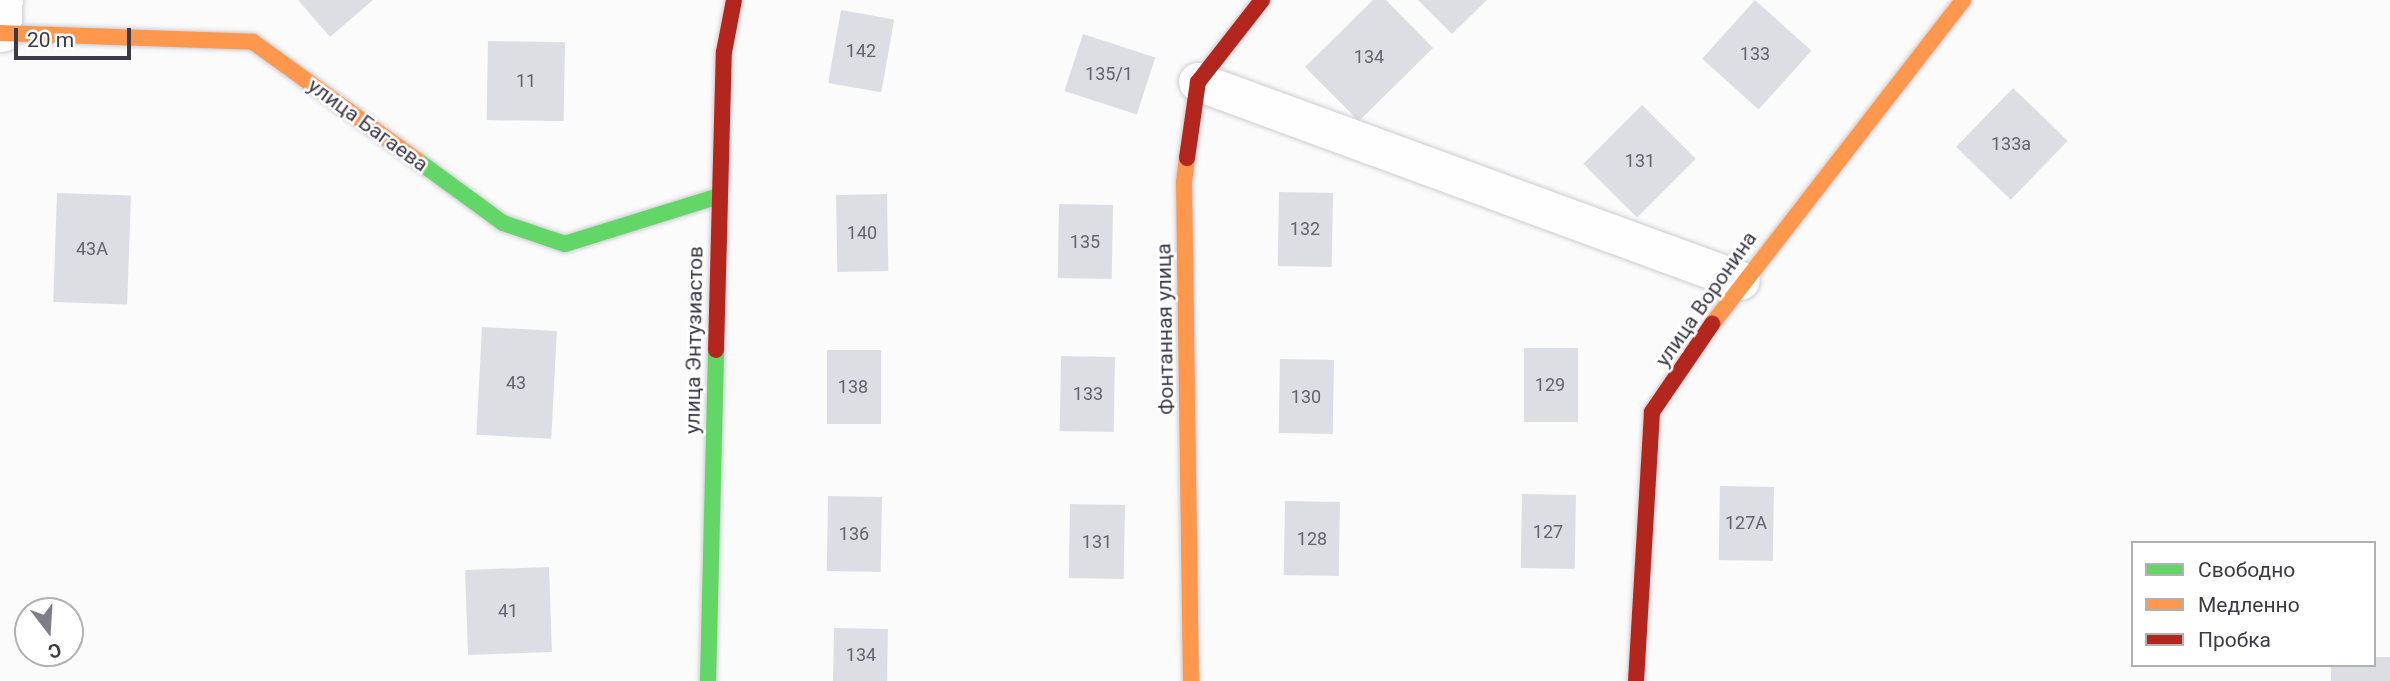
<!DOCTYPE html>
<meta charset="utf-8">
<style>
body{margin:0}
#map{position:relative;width:2390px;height:681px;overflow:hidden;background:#fbfbfb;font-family:Roboto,sans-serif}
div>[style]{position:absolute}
.building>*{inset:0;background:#dddee4;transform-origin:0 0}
.roads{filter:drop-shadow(0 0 2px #cccbd1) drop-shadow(0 0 2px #cccbd1)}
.street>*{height:38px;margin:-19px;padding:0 19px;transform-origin:19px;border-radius:19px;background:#fefefe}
.fast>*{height:16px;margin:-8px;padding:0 8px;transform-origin:8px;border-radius:8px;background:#63d668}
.slow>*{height:16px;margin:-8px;padding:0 8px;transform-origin:8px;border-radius:8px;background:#ff974d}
.jam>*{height:16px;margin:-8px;padding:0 8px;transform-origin:8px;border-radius:8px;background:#b3261e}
span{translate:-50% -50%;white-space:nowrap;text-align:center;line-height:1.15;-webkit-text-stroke:5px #fff;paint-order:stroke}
.number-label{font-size:18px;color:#64636e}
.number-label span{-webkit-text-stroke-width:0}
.street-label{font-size:21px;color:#3c3a47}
.legend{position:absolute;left:2131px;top:541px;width:245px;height:126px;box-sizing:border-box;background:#fff;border:2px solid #b1b0b5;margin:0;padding:9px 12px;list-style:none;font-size:21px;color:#3c3a47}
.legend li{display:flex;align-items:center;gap:14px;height:35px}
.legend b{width:35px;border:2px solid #b1b0b5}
.north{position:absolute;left:14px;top:597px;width:70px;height:70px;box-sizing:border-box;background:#fff;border:2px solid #b1b0b5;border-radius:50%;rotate:163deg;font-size:19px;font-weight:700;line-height:28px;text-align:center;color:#3c3a47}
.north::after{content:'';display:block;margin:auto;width:24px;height:32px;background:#7f7e86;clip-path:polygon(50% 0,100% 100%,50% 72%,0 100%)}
.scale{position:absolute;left:14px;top:28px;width:117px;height:32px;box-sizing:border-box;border:4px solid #3c3a47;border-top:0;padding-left:9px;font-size:21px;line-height:24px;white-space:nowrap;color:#3c3a47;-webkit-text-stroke:5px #fff;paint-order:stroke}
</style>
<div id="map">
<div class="building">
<i style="clip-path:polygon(298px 0,373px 0,330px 37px)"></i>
<i style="clip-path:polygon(1373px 0,1386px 0,1433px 48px,1359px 121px,1305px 67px)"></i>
<i style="clip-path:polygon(1418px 0,1487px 0,1452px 34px)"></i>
<i style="left:1755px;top:0;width:76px;height:79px;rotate:42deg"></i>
<i style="left:841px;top:10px;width:54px;height:74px;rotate:10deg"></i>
<i style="left:1083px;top:34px;width:76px;height:60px;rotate:18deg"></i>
<i style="left:488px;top:41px;width:77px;height:79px;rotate:1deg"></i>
<i style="left:2013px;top:88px;width:76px;height:82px;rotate:44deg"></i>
<i style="left:1642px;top:105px;width:76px;height:83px;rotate:45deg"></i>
<i style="left:1279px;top:192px;width:54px;height:74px;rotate:1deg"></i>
<i style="left:57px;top:193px;width:74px;height:109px;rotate:2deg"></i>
<i style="left:887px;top:194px;width:77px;height:51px;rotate:89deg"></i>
<i style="left:1059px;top:204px;width:54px;height:74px;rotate:1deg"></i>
<i style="left:482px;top:327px;width:75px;height:108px;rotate:3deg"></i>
<i style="left:1524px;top:348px;width:54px;height:74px"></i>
<i style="left:827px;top:350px;width:54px;height:74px"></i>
<i style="left:1061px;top:356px;width:54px;height:75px;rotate:1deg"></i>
<i style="left:1280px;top:359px;width:54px;height:74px;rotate:1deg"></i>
<i style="left:1720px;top:486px;width:54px;height:74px;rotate:1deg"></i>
<i style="left:1522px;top:494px;width:54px;height:74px;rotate:1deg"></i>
<i style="left:828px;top:496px;width:54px;height:75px;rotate:1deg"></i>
<i style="left:1285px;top:501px;width:55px;height:74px;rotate:1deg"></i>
<i style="left:1070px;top:504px;width:55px;height:74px;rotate:1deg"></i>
<i style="left:549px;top:567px;width:85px;height:84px;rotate:88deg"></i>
<i style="left:834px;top:628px;width:54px;height:53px;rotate:1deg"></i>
<i style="clip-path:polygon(2374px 657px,2390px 657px,2390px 681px,2331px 681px,2331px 665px,2374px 665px)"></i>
</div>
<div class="roads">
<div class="street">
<i style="left:2px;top:33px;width:33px;rotate:-87deg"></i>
<i style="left:1198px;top:82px;width:578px;rotate:20.13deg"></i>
</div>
<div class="fast">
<i style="left:418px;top:161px;width:105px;rotate:36.1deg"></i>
<i style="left:503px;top:223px;width:65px;rotate:18.7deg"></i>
<i style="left:565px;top:244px;width:161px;rotate:-17.3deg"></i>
<i style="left:708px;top:681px;width:331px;rotate:-88.6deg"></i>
</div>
<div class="slow">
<i style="left:0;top:33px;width:253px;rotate:2deg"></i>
<i style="left:253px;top:42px;width:203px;rotate:35.8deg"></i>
<i style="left:1187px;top:158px;width:24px;rotate:97deg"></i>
<i style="left:1184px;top:182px;width:499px;rotate:89.2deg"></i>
<i style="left:1712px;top:324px;width:410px;rotate:-52.2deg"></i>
</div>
<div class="jam">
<i style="left:1187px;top:158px;width:77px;rotate:-81.8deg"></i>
<i style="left:1198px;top:82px;width:104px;rotate:-52deg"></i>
<i style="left:716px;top:350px;width:298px;rotate:-88.5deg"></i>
<i style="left:724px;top:52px;width:53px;rotate:-79.1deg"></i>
<i style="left:1636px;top:681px;width:269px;rotate:-86.6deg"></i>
<i style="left:1652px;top:412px;width:107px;rotate:-55.7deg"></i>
</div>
</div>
<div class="number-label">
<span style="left:861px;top:51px">142</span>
<span style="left:1755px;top:54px">133</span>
<span style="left:1369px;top:57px">134</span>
<span style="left:1109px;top:74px">135/1</span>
<span style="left:526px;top:81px">11</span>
<span style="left:2011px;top:144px">133а</span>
<span style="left:1640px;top:161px">131</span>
<span style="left:1305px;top:229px">132</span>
<span style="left:862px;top:233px">140</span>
<span style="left:1085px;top:242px">135</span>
<span style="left:92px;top:249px">43А</span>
<span style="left:516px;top:383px">43</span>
<span style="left:1550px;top:385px">129</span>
<span style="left:853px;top:387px">138</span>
<span style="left:1088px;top:394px">133</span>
<span style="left:1306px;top:397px">130</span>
<span style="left:1746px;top:523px">127А</span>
<span style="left:1548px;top:532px">127</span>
<span style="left:854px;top:534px">136</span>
<span style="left:1312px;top:539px">128</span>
<span style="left:1097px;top:542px">131</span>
<span style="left:508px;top:611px">41</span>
<span style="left:861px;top:655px">134</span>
</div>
<div class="street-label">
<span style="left:368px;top:125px;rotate:36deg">улица Багаева</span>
<span style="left:1706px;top:299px;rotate:-55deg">улица Воронина</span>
<span style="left:1165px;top:329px;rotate:-91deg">Фонтанная улица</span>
<span style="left:694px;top:340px;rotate:-89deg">улица Энтузиастов</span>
</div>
<ul class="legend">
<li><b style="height:9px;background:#63d668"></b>Свободно</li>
<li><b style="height:9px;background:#ff974d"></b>Медленно</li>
<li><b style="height:9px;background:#b3261e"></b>Пробка</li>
</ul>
<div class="north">С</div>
<div class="scale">20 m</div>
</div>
